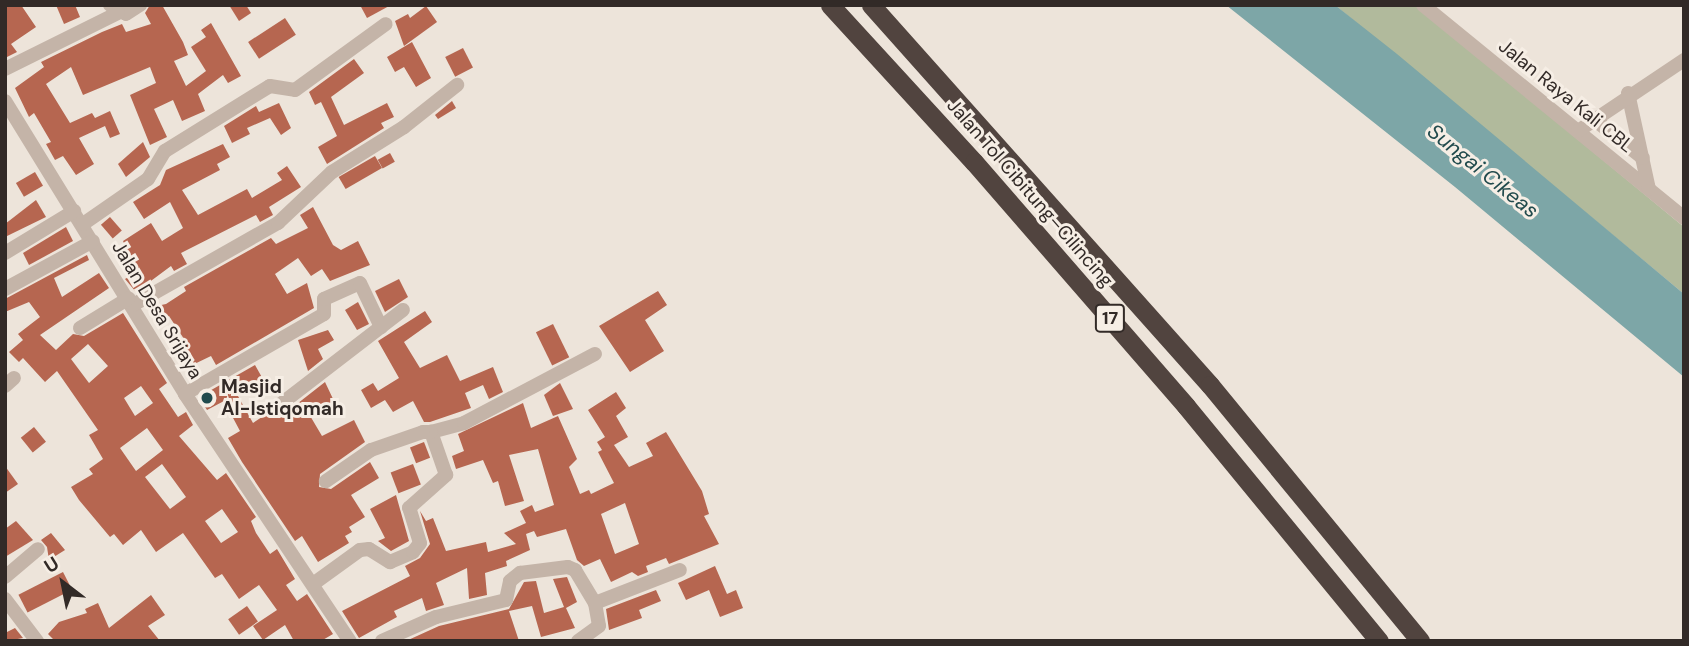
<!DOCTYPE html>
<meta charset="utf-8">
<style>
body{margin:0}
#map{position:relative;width:1689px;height:646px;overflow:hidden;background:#ede4da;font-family:"DM Sans",sans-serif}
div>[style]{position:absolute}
.green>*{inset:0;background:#b1ba9c}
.water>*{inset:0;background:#7da6a7}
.building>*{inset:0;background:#b66650;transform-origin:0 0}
.minor>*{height:14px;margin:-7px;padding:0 7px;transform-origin:7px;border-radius:7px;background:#c4b4a8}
.highway>*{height:19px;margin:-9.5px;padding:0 9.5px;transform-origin:9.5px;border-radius:9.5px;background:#51443f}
.dots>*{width:19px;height:19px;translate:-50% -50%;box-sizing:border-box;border:4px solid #f6eee5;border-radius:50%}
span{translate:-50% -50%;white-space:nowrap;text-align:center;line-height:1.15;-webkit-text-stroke:6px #f6eee5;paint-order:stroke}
.shield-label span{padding:2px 5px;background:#f6eee5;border:2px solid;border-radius:5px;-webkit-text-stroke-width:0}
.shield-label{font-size:18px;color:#322a27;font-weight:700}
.street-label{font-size:19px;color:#322a27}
.poi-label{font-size:19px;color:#322a27;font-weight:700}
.left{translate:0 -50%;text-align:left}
.water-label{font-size:21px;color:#224b4d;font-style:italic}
.frame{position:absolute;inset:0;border:7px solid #322a27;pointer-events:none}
.north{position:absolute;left:28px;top:548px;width:70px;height:70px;-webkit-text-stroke:5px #f6eee5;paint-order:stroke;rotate:328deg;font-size:19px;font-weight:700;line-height:28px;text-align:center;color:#322a27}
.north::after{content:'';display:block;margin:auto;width:24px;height:32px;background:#322a27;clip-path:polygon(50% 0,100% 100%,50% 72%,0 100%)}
</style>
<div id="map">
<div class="green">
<i style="clip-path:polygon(1335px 5px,1415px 5px,1684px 227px,1684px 294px)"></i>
</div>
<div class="water">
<i style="clip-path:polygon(1226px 5px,1335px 5px,1397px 54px,1684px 294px,1684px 377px,1455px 187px)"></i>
</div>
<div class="building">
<i style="clip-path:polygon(5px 5px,21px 5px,36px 27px,11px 44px,17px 52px,5px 58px)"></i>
<i style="clip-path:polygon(56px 5px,75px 5px,80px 17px,64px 24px)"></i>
<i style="clip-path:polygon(150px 5px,162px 5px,183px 42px,188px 55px,174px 61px,186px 86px,206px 71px,191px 47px,206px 37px,201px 30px,211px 23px,241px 76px,228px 83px,223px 75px,198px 94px,205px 111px,182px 121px,173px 100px,154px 109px,167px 137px,150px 145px,130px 95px,156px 83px,150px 67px,83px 95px,71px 67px,46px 84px,70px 123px,92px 113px,95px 118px,110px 111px,120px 134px,110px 138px,105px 126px,79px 138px,94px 164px,76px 175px,63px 156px,55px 160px,46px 144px,51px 142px,34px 113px,29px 117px,15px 88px,44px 67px,41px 62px,102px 32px,122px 24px,126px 32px,151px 24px,145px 13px)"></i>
<i style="clip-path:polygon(229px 5px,246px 5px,251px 13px,239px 21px)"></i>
<i style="clip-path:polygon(360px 5px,391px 5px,367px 18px)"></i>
<i style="clip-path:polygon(426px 6px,437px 22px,404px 46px,395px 21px,408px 14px,410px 18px)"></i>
<i style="left:285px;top:18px;width:20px;height:44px;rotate:57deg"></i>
<i style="clip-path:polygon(412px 42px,431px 78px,416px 87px,404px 67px,395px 72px,387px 57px)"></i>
<i style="left:463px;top:48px;width:22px;height:20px;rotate:63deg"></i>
<i style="clip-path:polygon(354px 59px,364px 73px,331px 97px,344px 125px,387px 103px,394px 117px,381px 123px,384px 128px,327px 164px,318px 147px,337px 136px,321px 102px,315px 105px,309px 92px)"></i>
<i style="clip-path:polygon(452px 101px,456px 108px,438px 119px,435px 115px)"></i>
<i style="clip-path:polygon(279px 103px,291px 128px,281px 135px,270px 118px,247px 128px,250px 134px,232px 143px,224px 126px,256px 106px,259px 112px)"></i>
<i style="clip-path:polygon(143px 142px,150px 157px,126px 177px,118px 164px)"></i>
<i style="clip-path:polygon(223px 144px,230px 157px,217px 164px,220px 170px,182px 190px,198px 215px,247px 189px,252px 198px,282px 180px,277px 173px,287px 166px,301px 187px,269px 207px,273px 215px,260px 222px,256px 215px,181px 253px,187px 264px,174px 271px,171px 266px,136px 292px,125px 279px,132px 275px,123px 261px,130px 257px,123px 241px,151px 223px,162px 241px,183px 228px,170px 202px,144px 219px,133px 202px,160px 185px,166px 170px)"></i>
<i style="left:390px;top:153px;width:10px;height:14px;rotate:61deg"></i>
<i style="left:375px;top:156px;width:14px;height:42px;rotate:60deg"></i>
<i style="left:35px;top:172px;width:16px;height:22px;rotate:60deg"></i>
<i style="clip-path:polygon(36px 200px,46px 217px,5px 237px,5px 224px)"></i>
<i style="clip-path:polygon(313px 207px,333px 245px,341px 250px,358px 241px,370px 265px,330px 281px,322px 269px,311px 276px,298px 258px,275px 274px,287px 294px,307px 283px,314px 308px,216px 365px,211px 356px,184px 369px,174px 349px,186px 342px,169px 316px,159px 321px,152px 307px,166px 304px,186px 291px,184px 287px,271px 238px,276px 244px,308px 228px,300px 215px)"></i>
<i style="left:110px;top:217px;width:18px;height:12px;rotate:49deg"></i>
<i style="clip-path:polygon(66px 227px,73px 241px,29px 265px,23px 253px)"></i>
<i style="clip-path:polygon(evenodd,87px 255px,89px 260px,54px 278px,62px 297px,99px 273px,109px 288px,40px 335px,56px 350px,73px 334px,84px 336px,123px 313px,167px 383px,159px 389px,178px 417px,186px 412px,193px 425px,179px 436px,217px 480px,226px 473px,256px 517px,251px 521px,256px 533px,270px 554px,277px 549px,295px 579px,286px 585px,297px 601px,307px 594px,333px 634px,321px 641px,294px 641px,285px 625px,263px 640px,253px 626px,277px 610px,259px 585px,239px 599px,222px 574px,215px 578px,183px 533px,156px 552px,141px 530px,123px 545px,114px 534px,110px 537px,79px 500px,71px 487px,93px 474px,89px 469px,103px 459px,89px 435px,98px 430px,57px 371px,45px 382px,23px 358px,19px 362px,9px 352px,23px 340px,18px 334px,40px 317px,29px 302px,5px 312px,5px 299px,87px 255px,88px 344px,108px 366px,89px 383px,71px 359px,88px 344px,87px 255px,141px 386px,153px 403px,135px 416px,124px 398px,141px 386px,87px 255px,147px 428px,163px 450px,136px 471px,120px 448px,147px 428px,87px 255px,162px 464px,186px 497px,170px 509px,145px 477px,162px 464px,87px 255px,222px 509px,238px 532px,221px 543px,205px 521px,222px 509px)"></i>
<i style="clip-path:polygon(399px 279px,408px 297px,385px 312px,375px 291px)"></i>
<i style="clip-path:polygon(658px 291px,667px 305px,645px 320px,664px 351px,630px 372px,599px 326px)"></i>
<i style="clip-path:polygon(358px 302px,369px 324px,357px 330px,345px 310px)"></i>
<i style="clip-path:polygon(425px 311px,432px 322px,404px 342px,420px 368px,447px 355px,460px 381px,493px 367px,503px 392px,489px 399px,483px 385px,465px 393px,471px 408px,430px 422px,424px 422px,413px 401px,393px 412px,385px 400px,371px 408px,361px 390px,373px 383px,378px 391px,399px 378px,378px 341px)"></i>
<i style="left:553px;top:324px;width:37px;height:19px;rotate:64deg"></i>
<i style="clip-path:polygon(328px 330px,334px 340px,318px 349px,323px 359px,308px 371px,298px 340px)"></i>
<i style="clip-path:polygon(255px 365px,264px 381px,238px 396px,253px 423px,265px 415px,279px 418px,325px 382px,334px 401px,309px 414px,322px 436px,354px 420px,365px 442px,320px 474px,319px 487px,331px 489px,370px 462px,379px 478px,351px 495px,365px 517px,349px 527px,352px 532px,345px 536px,349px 543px,318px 562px,302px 536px,295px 541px,242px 462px,228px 438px,240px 431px,224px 401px,207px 410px,199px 397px)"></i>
<i style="clip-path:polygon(560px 383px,573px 409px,553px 416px,544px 395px)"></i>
<i style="clip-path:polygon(evenodd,616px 392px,626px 408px,616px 416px,628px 437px,614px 445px,625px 461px,629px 467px,653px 456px,646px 443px,666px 432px,702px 491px,709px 514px,704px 516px,719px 544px,669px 564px,666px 558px,646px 566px,648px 572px,638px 576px,632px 572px,611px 582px,600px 559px,584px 566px,577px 560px,566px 529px,537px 537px,534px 531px,526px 534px,530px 550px,506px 561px,507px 566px,485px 573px,487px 595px,469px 599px,467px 568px,436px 583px,444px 605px,426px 611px,422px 598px,394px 611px,397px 617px,359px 638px,342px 611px,410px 576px,405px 566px,420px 558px,430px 544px,420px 511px,426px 521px,433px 518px,446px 551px,486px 542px,488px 552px,516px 544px,504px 533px,526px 523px,520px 511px,532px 505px,535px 512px,554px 505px,538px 449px,509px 455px,524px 501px,505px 506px,498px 481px,493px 483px,483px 460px,456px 469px,452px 456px,464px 451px,458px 434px,523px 403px,531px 428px,558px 416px,577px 459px,569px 467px,580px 494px,589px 490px,591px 494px,614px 483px,598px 452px,602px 450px,597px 442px,605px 437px,588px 410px,616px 392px,625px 503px,639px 544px,615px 554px,601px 514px,625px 503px)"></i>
<i style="left:34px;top:427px;width:19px;height:17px;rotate:51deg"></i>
<i style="left:424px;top:442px;width:17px;height:15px;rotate:69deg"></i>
<i style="left:413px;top:464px;width:22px;height:24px;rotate:69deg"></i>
<i style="clip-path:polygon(5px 466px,18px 484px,5px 493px)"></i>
<i style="clip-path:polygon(396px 495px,409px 541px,391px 551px,378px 541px,385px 538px,370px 509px)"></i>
<i style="clip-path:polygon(16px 521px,33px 540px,5px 557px,5px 529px)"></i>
<i style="clip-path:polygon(51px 533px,65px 550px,49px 560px,47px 547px,41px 540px)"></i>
<i style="clip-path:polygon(715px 566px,727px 594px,736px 590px,743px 608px,720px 617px,709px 590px,686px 600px,678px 583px)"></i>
<i style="left:63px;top:572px;width:20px;height:50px;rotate:63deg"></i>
<i style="clip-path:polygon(567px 577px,577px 602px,566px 608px,575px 628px,541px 637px,532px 606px,509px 611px,519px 641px,406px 641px,439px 626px,509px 609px,524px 582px,536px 581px,544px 613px,564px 607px,553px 579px)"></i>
<i style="clip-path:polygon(656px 590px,661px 601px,639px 610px,642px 618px,609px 630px,606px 609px)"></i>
<i style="clip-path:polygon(151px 595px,165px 615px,148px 626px,160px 641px,55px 641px,48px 634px,59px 622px,87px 613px,85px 609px,98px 603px,109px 628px)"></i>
<i style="left:247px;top:606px;width:19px;height:23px;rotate:55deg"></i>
<i style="clip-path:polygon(15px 628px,23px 638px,7px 641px,5px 633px)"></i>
</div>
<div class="minor">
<i style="left:110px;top:5px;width:18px;rotate:29deg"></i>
<i style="left:126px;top:14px;width:17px;rotate:-33deg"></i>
<i style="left:1423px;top:5px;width:337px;rotate:39.2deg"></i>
<i style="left:5px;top:69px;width:126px;rotate:-26.4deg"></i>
<i style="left:1628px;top:93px;width:98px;rotate:77.7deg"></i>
<i style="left:5px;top:101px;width:344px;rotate:58.4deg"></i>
<i style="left:185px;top:394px;width:297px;rotate:56.3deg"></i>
<i style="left:1595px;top:120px;width:61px;rotate:38.4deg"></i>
<i style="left:1578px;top:131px;width:128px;rotate:-33.8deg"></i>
<i style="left:83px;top:224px;width:79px;rotate:-34.7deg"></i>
<i style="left:148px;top:179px;width:33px;rotate:-59deg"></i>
<i style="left:165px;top:151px;width:123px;rotate:-31.8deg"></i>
<i style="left:270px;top:86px;width:25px;rotate:9deg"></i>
<i style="left:295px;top:90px;width:112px;rotate:-36deg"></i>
<i style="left:5px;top:253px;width:81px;rotate:-31.3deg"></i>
<i style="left:5px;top:289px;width:100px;rotate:-28.6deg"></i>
<i style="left:133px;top:305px;width:167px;rotate:-29.5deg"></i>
<i style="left:278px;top:223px;width:74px;rotate:-43.4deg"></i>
<i style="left:332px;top:172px;width:85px;rotate:-32deg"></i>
<i style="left:404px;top:127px;width:68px;rotate:-38.4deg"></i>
<i style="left:80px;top:328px;width:57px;rotate:-31.5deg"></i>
<i style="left:5px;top:386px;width:12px;rotate:-42deg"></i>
<i style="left:185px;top:394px;width:160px;rotate:-29.9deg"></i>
<i style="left:324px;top:314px;width:15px;rotate:-90deg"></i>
<i style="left:324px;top:299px;width:39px;rotate:-24deg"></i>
<i style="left:360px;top:283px;width:49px;rotate:64.5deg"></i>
<i style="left:273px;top:410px;width:164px;rotate:-37.6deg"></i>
<i style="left:431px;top:432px;width:34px;rotate:-15deg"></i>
<i style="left:464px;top:423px;width:148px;rotate:-27.8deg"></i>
<i style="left:5px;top:577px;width:43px;rotate:-40.3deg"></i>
<i style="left:313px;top:584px;width:58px;rotate:-35.9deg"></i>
<i style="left:360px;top:550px;width:9px;rotate:-6deg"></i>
<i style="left:369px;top:549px;width:25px;rotate:32deg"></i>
<i style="left:390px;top:562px;width:25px;rotate:-23deg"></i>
<i style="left:413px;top:552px;width:11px;rotate:-52deg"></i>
<i style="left:420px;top:543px;width:37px;rotate:-107deg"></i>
<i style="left:409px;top:508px;width:50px;rotate:-41.7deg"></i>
<i style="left:446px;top:475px;width:46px;rotate:-109.2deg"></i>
<i style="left:431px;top:432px;width:8px;rotate:180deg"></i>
<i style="left:423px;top:432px;width:55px;rotate:160.9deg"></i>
<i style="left:371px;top:450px;width:55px;rotate:145.4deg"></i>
<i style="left:5px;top:599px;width:53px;rotate:52.7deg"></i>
<i style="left:595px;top:603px;width:91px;rotate:-21.2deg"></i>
<i style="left:382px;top:641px;width:59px;rotate:-24deg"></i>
<i style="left:436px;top:617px;width:72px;rotate:-13.7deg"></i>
<i style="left:506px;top:600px;width:19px;rotate:-78deg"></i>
<i style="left:510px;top:581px;width:13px;rotate:-39deg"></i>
<i style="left:520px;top:573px;width:48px;rotate:-7.1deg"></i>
<i style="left:568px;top:567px;width:8px;rotate:23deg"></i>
<i style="left:575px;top:570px;width:39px;rotate:59deg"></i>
<i style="left:595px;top:603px;width:23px;rotate:80deg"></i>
<i style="left:599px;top:626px;width:26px;rotate:144deg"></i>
</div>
<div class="highway">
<i style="left:830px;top:5px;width:213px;rotate:47.5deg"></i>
<i style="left:974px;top:162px;width:323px;rotate:49deg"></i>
<i style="left:1186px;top:406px;width:304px;rotate:50.6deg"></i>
<i style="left:871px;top:5px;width:509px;rotate:48.26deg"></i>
<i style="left:1210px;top:385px;width:331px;rotate:50.6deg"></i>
</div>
<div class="dots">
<i style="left:207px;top:398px;background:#224b4d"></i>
</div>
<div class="shield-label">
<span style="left:1110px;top:318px">17</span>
</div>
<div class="street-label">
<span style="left:1566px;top:96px;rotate:39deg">Jalan Raya Kali CBL</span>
<span style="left:1030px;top:193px;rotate:49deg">Jalan Tol Cibitung–Cilincing</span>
<span style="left:157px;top:310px;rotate:59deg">Jalan Desa Srijaya</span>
</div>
<div class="poi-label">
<span class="left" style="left:221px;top:398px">Masjid<br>Al-Istiqomah</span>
</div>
<div class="water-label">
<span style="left:1483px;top:171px;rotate:39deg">Sungai Cikeas</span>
</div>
<div class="frame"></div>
<div class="north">U</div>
</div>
